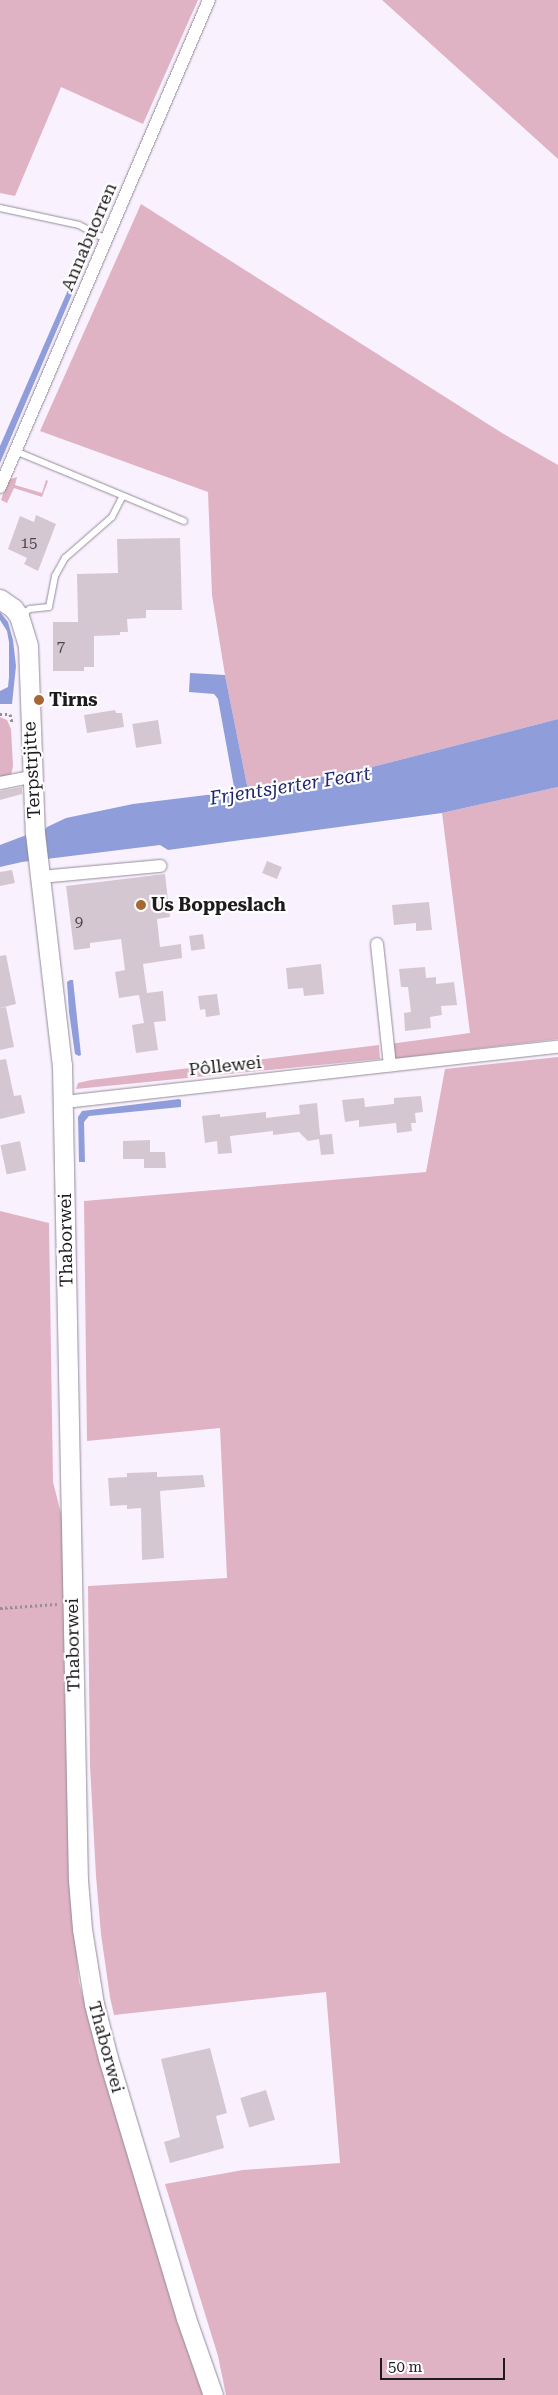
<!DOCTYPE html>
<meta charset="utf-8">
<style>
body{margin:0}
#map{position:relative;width:558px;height:2395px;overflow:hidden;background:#faf1ff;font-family:"Roboto Serif",serif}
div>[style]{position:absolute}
.green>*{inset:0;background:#dfb3c3}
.water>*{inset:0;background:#8f9edb}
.building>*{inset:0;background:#d5c7d1;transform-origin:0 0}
.path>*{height:3px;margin-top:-1.5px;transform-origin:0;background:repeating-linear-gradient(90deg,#948e97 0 2.5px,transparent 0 5px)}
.roads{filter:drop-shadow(0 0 1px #938b97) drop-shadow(0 0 1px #938b97)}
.lane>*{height:6px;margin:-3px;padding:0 3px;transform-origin:3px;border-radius:3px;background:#fff}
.street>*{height:12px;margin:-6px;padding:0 6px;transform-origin:6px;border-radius:6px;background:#fff}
.secondary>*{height:19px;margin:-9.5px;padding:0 9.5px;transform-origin:9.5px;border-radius:9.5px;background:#fff}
.dots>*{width:14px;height:14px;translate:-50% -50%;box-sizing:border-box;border:2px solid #fff;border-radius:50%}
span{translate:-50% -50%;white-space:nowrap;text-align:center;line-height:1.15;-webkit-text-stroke:4.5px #fff;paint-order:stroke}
.number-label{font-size:15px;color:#4c464c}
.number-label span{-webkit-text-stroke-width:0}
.street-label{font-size:18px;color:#1e1b1f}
.poi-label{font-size:18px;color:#1e1b1f;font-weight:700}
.left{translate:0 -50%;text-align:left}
.water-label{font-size:19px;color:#21266d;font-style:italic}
.scale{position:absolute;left:380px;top:2358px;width:125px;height:22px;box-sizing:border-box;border:2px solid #1e1b1f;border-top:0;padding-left:6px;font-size:15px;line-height:18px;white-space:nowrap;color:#1e1b1f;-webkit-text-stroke:4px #fff;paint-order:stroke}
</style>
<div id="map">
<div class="green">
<i style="clip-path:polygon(0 0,198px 0,143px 124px,61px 87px,15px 196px,0 193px)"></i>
<i style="clip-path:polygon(382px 0,558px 0,558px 159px,402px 18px)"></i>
<i style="clip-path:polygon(141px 204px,502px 433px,558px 465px,558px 719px,376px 766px,248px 790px,225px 675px,212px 595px,208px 492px,40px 431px)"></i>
<i style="clip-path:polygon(17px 477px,15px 485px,42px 493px,46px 480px,48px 481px,42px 497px,14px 488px,7px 503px,1px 500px,8px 480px)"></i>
<i style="clip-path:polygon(0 717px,7px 720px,11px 729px,13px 766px,11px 776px,0 781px)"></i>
<i style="clip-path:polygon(558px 787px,558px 1039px,392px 1059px,390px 1044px,470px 1033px,442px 813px)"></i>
<i style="clip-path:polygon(379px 1045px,380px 1059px,76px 1089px,78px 1083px,91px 1080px)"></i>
<i style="clip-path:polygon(558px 1057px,558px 2395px,226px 2395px,218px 2356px,165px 2184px,243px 2170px,340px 2163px,326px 1992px,114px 2015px,110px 1997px,101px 1934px,96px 1876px,90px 1765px,88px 1586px,227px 1578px,220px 1428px,87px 1441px,84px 1201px,426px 1172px,445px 1069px)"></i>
<i style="clip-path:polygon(0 1211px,49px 1223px,53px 1482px,64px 1525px,72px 1902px,79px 1982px,111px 2096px,205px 2395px,0 2395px)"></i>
</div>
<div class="water">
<i style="clip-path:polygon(85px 251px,90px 252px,0 463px,0 446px)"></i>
<i style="clip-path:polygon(0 612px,8px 622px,13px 640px,16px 666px,12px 704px,0 704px,0 691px,8px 687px,9px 677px,9px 642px,7px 631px,0 620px)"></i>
<i style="clip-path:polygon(190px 673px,225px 675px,248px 790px,376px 766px,558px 719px,558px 787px,442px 813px,168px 850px,160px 845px,22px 862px,0 867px,0 845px,29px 834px,42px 833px,47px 827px,66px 818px,133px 804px,231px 792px,234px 787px,218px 699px,214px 694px,189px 692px)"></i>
<i style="clip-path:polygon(70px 980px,73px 980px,74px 989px,81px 1055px,79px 1056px,75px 1054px,69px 1012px,67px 982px)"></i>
<i style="clip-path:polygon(179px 1099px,181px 1100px,181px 1107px,89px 1116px,84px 1122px,85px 1162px,79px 1162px,78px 1117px,82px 1111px)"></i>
</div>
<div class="building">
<i style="clip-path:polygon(36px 515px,56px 524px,38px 571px,24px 564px,27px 558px,8px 549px,20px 516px,34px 522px)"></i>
<i style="clip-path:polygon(180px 538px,182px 610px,146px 610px,146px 618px,127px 619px,128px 632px,120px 632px,120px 635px,94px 636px,94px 667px,84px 667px,84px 671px,53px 671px,53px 622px,78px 622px,77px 574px,118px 573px,117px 539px)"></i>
<i style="clip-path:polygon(115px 710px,116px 713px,122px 713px,124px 727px,87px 733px,84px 715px)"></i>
<i style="left:158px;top:720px;width:24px;height:26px;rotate:81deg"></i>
<i style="clip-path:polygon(22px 787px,22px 794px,0 800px,0 791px)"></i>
<i style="left:267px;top:861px;width:16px;height:13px;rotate:22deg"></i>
<i style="clip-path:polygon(12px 870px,15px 883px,0 886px,0 872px)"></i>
<i style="clip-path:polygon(165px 874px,170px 917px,157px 919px,160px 947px,181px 944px,182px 958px,143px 964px,147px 993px,163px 991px,166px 1021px,154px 1022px,158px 1050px,136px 1053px,132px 1025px,144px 1023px,139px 995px,119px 998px,115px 972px,125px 970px,121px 939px,90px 943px,90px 948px,74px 950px,66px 886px)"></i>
<i style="clip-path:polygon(429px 902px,432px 930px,416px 931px,416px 923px,394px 925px,392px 905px)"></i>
<i style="left:203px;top:934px;width:15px;height:14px;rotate:82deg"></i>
<i style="clip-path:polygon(6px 955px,16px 1004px,0 1008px,0 956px)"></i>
<i style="clip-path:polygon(321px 964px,324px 994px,304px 996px,303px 988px,288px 989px,286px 968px)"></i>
<i style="clip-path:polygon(425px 967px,426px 978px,436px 977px,436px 984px,454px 982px,457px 1005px,441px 1006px,442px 1015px,430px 1017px,431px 1028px,405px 1031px,404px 1013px,411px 1012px,408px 987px,401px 987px,399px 969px)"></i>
<i style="clip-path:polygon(217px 994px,220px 1015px,206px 1017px,205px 1009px,200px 1010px,198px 996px)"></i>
<i style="clip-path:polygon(6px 1007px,14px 1047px,0 1050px,0 1008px)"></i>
<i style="clip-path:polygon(6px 1059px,14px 1096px,21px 1095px,25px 1113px,0 1119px,0 1060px)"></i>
<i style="clip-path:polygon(421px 1096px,423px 1112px,415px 1113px,416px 1123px,411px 1123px,412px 1131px,397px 1133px,396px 1123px,359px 1127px,359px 1120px,345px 1122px,342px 1100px,364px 1098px,365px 1107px,394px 1104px,394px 1098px)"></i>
<i style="clip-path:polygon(317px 1103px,320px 1135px,332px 1134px,334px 1154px,321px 1155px,319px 1139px,308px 1141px,299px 1132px,273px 1135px,273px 1131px,230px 1136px,232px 1153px,218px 1154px,217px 1141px,205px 1143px,202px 1116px,220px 1114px,220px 1117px,266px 1112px,266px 1118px,300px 1114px,299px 1105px)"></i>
<i style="clip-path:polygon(150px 1140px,150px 1152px,165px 1152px,166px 1168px,144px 1168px,144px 1159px,123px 1159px,123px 1141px)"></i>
<i style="left:20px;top:1141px;width:30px;height:20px;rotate:78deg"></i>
<i style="clip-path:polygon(157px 1472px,157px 1477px,203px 1475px,205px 1487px,160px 1491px,164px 1558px,142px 1560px,141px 1508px,127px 1509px,127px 1505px,110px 1506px,108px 1478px,127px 1477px,127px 1473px)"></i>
<i style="clip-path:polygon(210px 2048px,227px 2113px,216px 2116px,224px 2148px,170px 2163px,164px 2142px,180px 2137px,161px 2059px)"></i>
<i style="left:266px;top:2090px;width:31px;height:27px;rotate:73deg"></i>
</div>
<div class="path">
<i style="left:0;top:714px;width:10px"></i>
<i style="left:10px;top:714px;width:9px;rotate:77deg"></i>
<i style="left:0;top:1608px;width:57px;rotate:-4deg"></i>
</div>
<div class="roads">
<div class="lane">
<i style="left:0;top:208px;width:81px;rotate:12.1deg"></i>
<i style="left:79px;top:225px;width:32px;rotate:28deg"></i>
<i style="left:15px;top:451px;width:183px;rotate:22.5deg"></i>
<i style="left:21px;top:615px;width:11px;rotate:-34deg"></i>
<i style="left:30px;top:609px;width:19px;rotate:-6deg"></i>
<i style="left:49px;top:607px;width:32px;rotate:-79deg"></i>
<i style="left:55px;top:576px;width:21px;rotate:-61deg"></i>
<i style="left:65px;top:558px;width:62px;rotate:-41.1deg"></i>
<i style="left:112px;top:517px;width:22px;rotate:-63deg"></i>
</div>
<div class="street">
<i style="left:0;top:487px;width:530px;rotate:-66.77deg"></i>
<i style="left:0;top:783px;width:33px;rotate:-11deg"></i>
<i style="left:41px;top:877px;width:120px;rotate:-5.3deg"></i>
<i style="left:377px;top:944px;width:122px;rotate:83.9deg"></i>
<i style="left:64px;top:1102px;width:497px;rotate:-6.4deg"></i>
</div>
<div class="secondary">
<i style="left:0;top:599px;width:16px;rotate:35deg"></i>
<i style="left:13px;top:608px;width:10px;rotate:53deg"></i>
<i style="left:19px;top:616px;width:31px;rotate:73deg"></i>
<i style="left:28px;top:646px;width:187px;rotate:87.9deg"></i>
<i style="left:35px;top:833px;width:234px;rotate:83.4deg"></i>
<i style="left:62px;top:1065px;width:815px;rotate:88.88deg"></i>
<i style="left:78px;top:1880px;width:49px;rotate:85.3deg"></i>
<i style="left:82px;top:1929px;width:76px;rotate:80.9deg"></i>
<i style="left:94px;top:2004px;width:56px;rotate:75.5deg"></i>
<i style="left:108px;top:2058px;width:271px;rotate:73.3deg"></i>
<i style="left:186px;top:2318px;width:82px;rotate:70.7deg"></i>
</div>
</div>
<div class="dots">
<i style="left:39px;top:700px;background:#a86633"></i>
<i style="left:141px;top:905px;background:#a86633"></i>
</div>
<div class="number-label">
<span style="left:29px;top:544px">15</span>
<span style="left:61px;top:647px">7</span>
<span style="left:79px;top:923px">9</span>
</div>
<div class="street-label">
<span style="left:89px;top:237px;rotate:-67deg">Annabuorren</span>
<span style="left:32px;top:770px;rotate:-93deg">Terpstrjitte</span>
<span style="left:225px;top:1066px;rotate:-6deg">Pôllewei</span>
<span style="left:66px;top:1240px;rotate:-91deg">Thaborwei</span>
<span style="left:73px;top:1645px;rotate:-91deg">Thaborwei</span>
<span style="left:106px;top:2047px;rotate:75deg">Thaborwei</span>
</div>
<div class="poi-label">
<span class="left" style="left:49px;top:700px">Tirns</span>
<span class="left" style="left:151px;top:905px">Us Boppeslach</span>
</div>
<div class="water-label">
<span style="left:290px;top:786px;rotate:-9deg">Frjentsjerter Feart</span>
</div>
<div class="scale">50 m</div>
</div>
